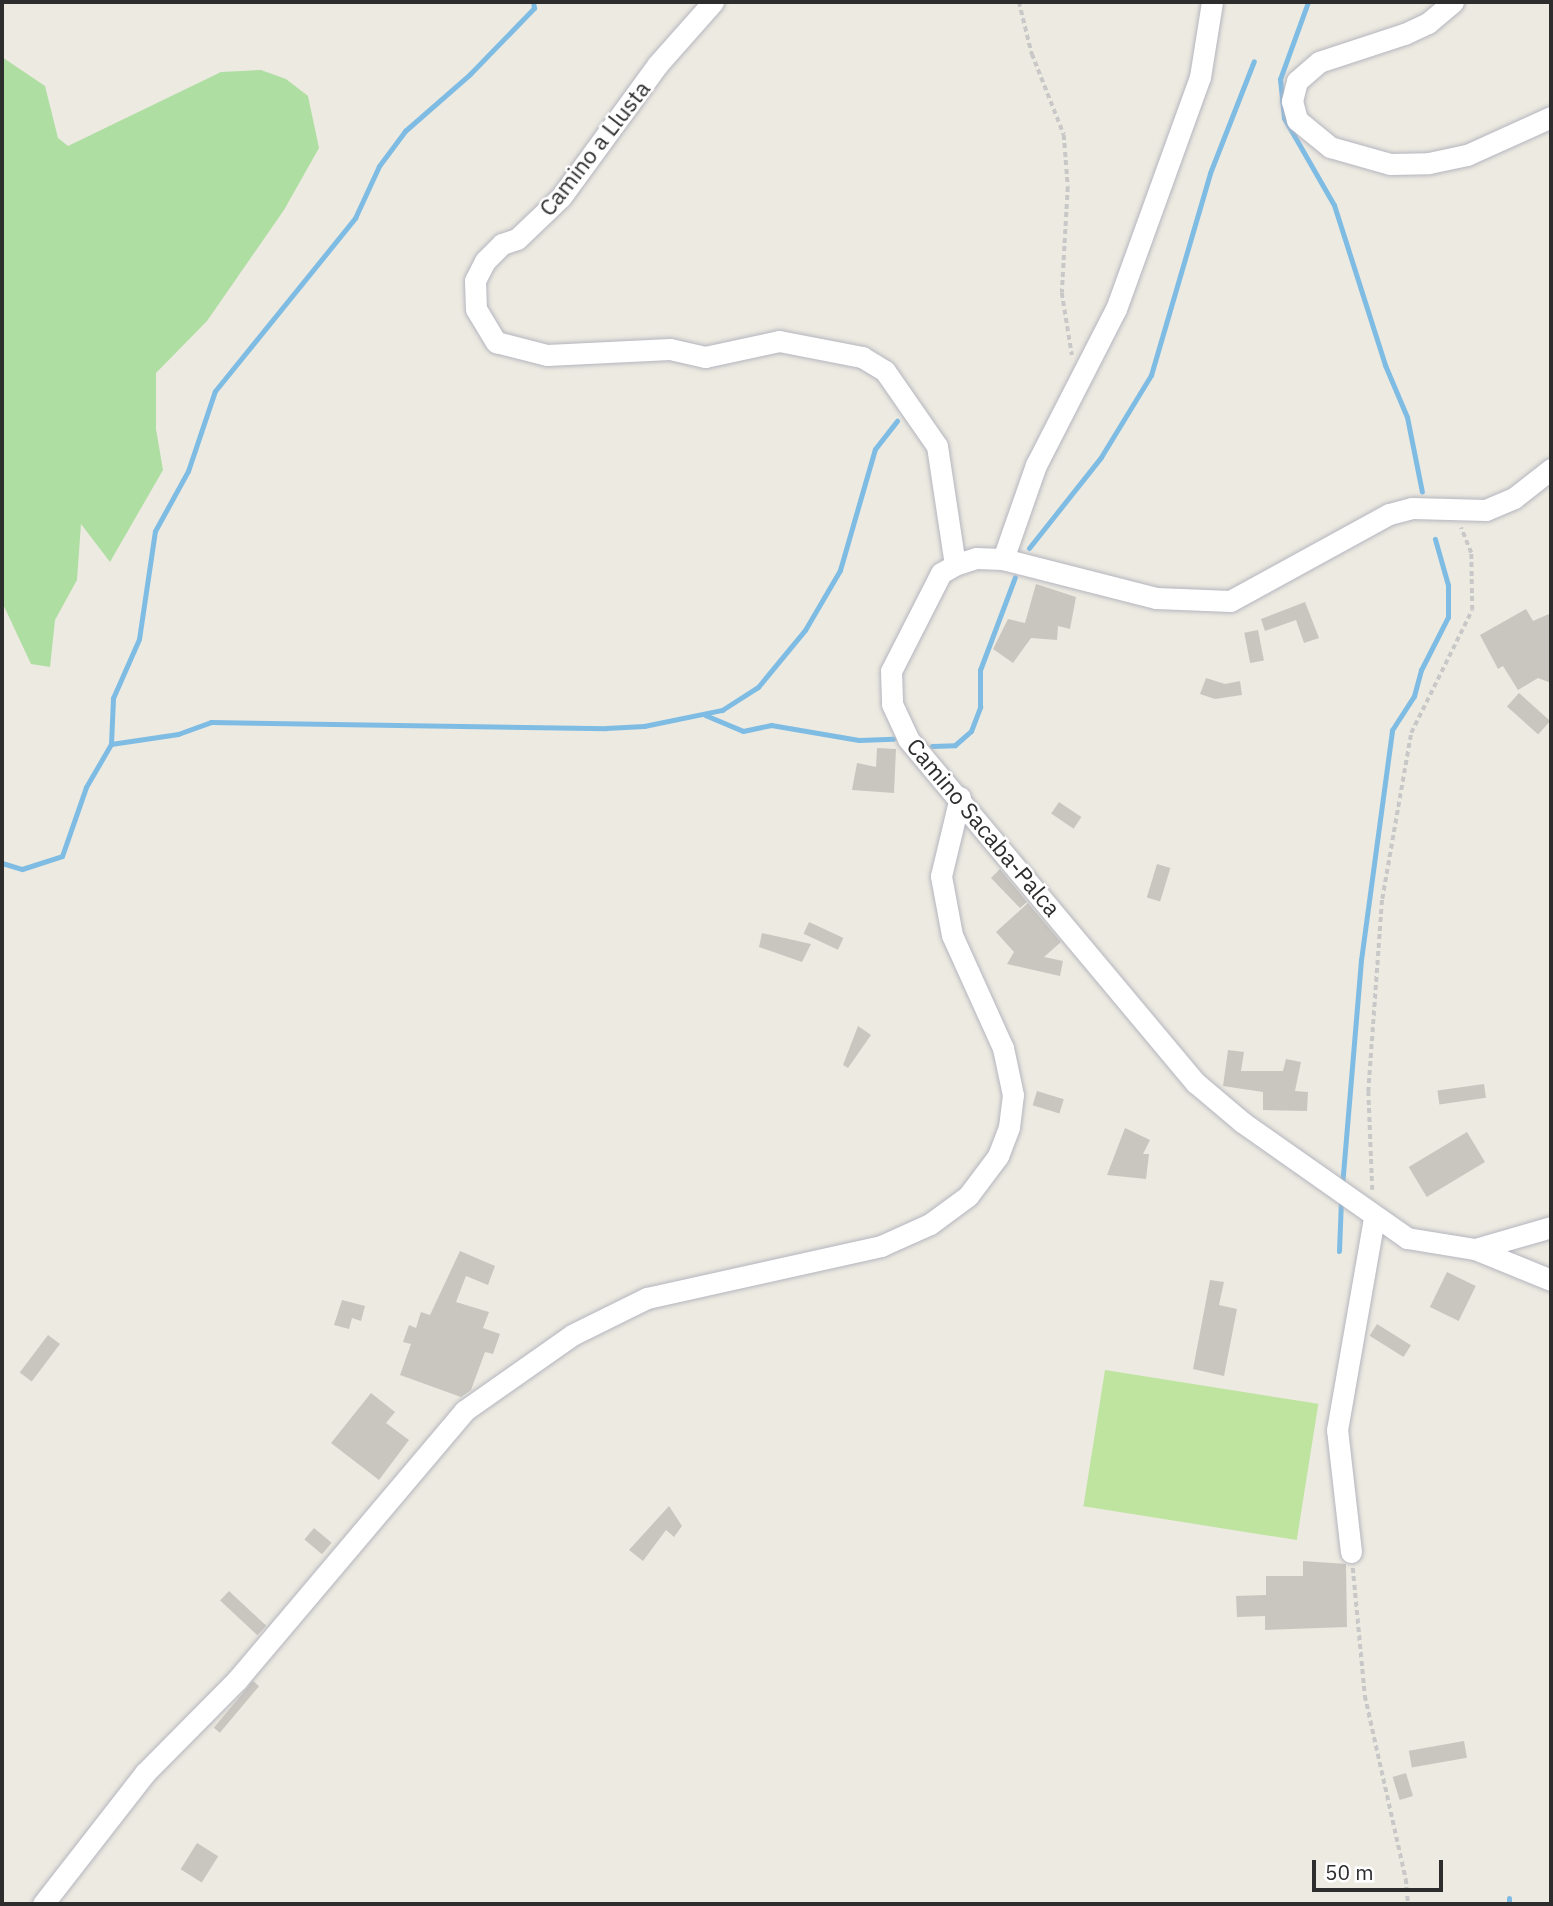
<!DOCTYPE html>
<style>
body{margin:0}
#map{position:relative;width:1553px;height:1906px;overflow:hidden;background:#edeae1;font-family:"IBM Plex Sans",sans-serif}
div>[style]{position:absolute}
.green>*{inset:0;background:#afdea3}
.pitch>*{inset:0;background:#bee4a0;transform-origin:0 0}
.stream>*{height:5px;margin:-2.5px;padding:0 2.5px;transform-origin:2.5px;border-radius:2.5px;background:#7fbce4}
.building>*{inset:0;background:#c9c6c0;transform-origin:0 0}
.path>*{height:3.5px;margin-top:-1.75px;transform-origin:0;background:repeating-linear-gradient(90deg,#c8c8c8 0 5px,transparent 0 8.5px)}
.roads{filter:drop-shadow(0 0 2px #b4b5bf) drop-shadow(0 0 2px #b4b5bf)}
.minor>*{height:21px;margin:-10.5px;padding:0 10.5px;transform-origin:10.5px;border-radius:10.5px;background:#fff}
span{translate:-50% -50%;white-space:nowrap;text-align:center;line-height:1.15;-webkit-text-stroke:5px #fff;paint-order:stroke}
.street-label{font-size:23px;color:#2d2d2d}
.frame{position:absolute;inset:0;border:4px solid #2d2d2d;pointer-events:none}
.scale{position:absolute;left:1312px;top:1860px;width:131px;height:32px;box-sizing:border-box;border:4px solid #2d2d2d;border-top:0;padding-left:9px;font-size:21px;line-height:24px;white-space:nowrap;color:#2d2d2d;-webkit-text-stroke:5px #fff;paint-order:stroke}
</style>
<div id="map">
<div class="green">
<i style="clip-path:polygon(2px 57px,45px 86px,58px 138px,68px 146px,221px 72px,261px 70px,286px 79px,308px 96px,319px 148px,284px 210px,207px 321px,156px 373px,156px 429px,163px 470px,110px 562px,81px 524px,77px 580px,55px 620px,50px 667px,31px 664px,2px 602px)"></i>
</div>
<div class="pitch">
<i style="left:1105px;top:1370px;width:216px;height:138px;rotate:9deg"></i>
</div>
<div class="stream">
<i style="left:1308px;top:2px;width:82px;rotate:110deg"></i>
<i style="left:1280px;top:79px;width:39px;rotate:84deg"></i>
<i style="left:1284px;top:118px;width:100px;rotate:60.1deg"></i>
<i style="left:1334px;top:205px;width:168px;rotate:72.3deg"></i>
<i style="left:1385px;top:365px;width:56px;rotate:67.1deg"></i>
<i style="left:1407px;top:417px;width:76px;rotate:78.7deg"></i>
<i style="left:1029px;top:548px;width:116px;rotate:-51.6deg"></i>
<i style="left:1101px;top:457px;width:96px;rotate:-58.6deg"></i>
<i style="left:1151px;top:375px;width:210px;rotate:-73.7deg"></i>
<i style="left:1210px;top:173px;width:120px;rotate:-68.6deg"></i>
<i style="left:705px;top:715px;width:41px;rotate:22.8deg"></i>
<i style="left:743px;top:731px;width:29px;rotate:-12deg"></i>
<i style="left:771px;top:725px;width:89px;rotate:9.7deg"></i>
<i style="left:859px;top:740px;width:34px;rotate:-2deg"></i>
<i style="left:111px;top:744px;width:68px;rotate:-8.5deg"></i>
<i style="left:178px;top:734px;width:35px;rotate:-20deg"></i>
<i style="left:211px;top:722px;width:395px;rotate:0.9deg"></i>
<i style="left:606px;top:728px;width:38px;rotate:-3deg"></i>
<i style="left:644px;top:726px;width:80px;rotate:-11.6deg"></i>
<i style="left:722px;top:710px;width:43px;rotate:-32.6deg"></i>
<i style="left:758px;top:687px;width:74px;rotate:-50.5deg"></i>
<i style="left:805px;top:630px;width:69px;rotate:-59.7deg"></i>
<i style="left:840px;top:570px;width:126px;rotate:-73.9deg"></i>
<i style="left:875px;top:449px;width:36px;rotate:-52deg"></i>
<i style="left:932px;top:746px;width:23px;rotate:-2deg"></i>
<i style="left:955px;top:745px;width:21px;rotate:-41deg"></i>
<i style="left:971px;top:731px;width:26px;rotate:-69deg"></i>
<i style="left:980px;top:707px;width:37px;rotate:-90deg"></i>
<i style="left:980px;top:670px;width:99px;rotate:-69.4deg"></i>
<i style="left:2px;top:863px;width:21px;rotate:17deg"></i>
<i style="left:22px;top:869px;width:42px;rotate:-18deg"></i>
<i style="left:62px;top:856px;width:73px;rotate:-70.8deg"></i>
<i style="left:86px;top:787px;width:50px;rotate:-59.8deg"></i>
<i style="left:111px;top:744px;width:46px;rotate:-87.5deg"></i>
<i style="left:113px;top:698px;width:64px;rotate:-66.2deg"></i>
<i style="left:139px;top:639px;width:109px;rotate:-81.6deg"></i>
<i style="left:155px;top:531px;width:68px;rotate:-61.2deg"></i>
<i style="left:188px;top:471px;width:84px;rotate:-71.4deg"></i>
<i style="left:215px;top:391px;width:223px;rotate:-51deg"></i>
<i style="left:355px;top:218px;width:57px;rotate:-65.2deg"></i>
<i style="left:379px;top:166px;width:44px;rotate:-53.4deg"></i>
<i style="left:405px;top:131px;width:86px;rotate:-41.2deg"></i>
<i style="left:470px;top:74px;width:92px;rotate:-45.9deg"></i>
<i style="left:534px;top:8px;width:6px;rotate:-99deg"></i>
<i style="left:1342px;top:1186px;width:227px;rotate:-85.2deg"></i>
<i style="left:1361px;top:960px;width:232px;rotate:-82.3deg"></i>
<i style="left:1392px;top:730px;width:40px;rotate:-57.1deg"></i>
<i style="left:1414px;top:696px;width:27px;rotate:-75deg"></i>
<i style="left:1421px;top:670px;width:59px;rotate:-63deg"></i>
<i style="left:1448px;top:617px;width:32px;rotate:-90deg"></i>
<i style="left:1448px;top:585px;width:48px;rotate:-105.8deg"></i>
<i style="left:1339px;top:1251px;width:52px;rotate:-87.8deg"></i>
<i style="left:1509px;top:1904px;width:6px;rotate:-90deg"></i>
</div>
<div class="building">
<i style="clip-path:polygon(1036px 584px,1076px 597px,1070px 629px,1058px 626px,1057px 640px,1031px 638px,1013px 663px,993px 649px,1008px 619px,1025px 623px)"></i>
<i style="clip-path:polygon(1305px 602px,1319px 638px,1304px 643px,1296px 620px,1265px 631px,1261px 619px)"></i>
<i style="clip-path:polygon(1526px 609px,1533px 621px,1551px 613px,1551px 683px,1538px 678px,1518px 690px,1503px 666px,1498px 669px,1480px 635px)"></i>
<i style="left:1258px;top:630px;width:31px;height:14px;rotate:79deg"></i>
<i style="clip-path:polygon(1206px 678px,1225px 684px,1240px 681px,1242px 695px,1215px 699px,1200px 694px)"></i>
<i style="left:1519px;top:693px;width:42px;height:18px;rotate:42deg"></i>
<i style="clip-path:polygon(877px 748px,896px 749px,894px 793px,852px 790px,857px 763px,876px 767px)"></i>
<i style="left:1059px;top:802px;width:27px;height:14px;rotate:34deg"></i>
<i style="left:1157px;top:864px;width:14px;height:35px;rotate:17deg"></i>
<i style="clip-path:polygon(1000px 869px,1027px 902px,1020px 908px,991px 878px)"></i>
<i style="clip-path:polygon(1028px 903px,1061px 942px,1044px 957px,1063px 961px,1060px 976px,1007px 964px,1014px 952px,996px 932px)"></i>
<i style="left:809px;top:922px;width:38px;height:13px;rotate:25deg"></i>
<i style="clip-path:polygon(762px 933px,811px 944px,802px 962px,759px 947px)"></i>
<i style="clip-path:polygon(858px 1026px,871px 1035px,848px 1068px,843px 1065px)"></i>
<i style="clip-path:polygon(1228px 1050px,1244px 1052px,1241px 1071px,1283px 1071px,1286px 1059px,1301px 1062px,1295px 1091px,1308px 1092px,1307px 1111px,1263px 1110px,1263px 1092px,1223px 1086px)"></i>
<i style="left:1484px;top:1084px;width:14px;height:47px;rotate:82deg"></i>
<i style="left:1037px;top:1091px;width:28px;height:15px;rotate:17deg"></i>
<i style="clip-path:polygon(1125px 1128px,1150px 1140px,1143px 1154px,1149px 1154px,1146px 1179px,1107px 1175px)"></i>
<i style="left:1467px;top:1132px;width:35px;height:68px;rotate:59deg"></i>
<i style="clip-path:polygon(460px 1251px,495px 1266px,488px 1285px,466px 1276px,456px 1302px,489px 1312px,483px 1328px,500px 1334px,493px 1354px,485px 1352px,471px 1390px,461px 1397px,400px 1375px,411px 1344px,403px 1342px,409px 1325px,416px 1328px,421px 1312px,430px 1315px)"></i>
<i style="left:1447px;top:1272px;width:32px;height:39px;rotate:26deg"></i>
<i style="clip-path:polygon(1210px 1280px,1224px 1282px,1219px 1305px,1237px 1309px,1224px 1376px,1193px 1369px)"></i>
<i style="clip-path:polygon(342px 1300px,365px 1306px,361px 1321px,352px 1318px,349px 1329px,334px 1325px)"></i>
<i style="left:1377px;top:1324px;width:40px;height:14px;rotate:32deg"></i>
<i style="left:48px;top:1335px;width:15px;height:47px;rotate:37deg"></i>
<i style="clip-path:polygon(371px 1393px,395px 1412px,386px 1423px,409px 1440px,379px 1480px,331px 1443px)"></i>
<i style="clip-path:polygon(669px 1506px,682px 1526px,674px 1537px,666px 1530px,643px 1561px,629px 1550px)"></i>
<i style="left:314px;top:1528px;width:23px;height:15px;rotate:40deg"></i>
<i style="clip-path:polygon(1303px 1561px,1346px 1564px,1347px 1627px,1265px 1630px,1265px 1616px,1237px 1617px,1236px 1596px,1266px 1595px,1266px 1576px,1303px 1576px)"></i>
<i style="left:229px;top:1591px;width:51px;height:13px;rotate:43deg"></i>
<i style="left:253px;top:1681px;width:8px;height:61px;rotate:40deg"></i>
<i style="left:1464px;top:1741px;width:17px;height:56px;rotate:80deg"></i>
<i style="left:1406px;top:1773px;width:24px;height:14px;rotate:73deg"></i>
<i style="left:197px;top:1843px;width:25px;height:31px;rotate:32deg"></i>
</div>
<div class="path">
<i style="left:1019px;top:2px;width:54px;rotate:76deg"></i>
<i style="left:1032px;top:54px;width:87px;rotate:68.4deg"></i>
<i style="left:1064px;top:135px;width:52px;rotate:85.6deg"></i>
<i style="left:1068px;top:187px;width:106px;rotate:93.2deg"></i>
<i style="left:1062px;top:293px;width:63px;rotate:80.8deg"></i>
<i style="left:1372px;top:1190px;width:98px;rotate:-92.3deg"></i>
<i style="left:1368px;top:1092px;width:194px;rotate:-85.9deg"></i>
<i style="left:1382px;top:899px;width:169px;rotate:-80.1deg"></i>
<i style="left:1411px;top:733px;width:137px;rotate:-63.6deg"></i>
<i style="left:1472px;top:610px;width:57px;rotate:-91deg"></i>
<i style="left:1471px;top:553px;width:27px;rotate:-112deg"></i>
<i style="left:1353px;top:1568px;width:129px;rotate:84.6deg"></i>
<i style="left:1365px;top:1696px;width:188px;rotate:77.4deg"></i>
<i style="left:1406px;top:1879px;width:25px;rotate:85deg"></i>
</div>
<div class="roads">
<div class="minor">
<i style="left:713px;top:2px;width:83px;rotate:131.6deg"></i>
<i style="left:658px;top:64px;width:165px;rotate:126.1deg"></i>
<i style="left:561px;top:197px;width:61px;rotate:136.3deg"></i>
<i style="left:517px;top:239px;width:16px;rotate:162deg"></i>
<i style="left:502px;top:244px;width:24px;rotate:135deg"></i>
<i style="left:485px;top:261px;width:22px;rotate:117deg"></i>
<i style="left:475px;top:281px;width:28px;rotate:88deg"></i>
<i style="left:476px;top:309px;width:39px;rotate:59deg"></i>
<i style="left:496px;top:342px;width:53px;rotate:14.3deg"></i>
<i style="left:547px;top:355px;width:123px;rotate:-2.8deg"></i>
<i style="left:670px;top:349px;width:36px;rotate:13deg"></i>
<i style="left:705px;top:357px;width:76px;rotate:-12.2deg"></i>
<i style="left:779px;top:341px;width:85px;rotate:10.9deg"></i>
<i style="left:862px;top:357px;width:27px;rotate:31deg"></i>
<i style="left:885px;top:371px;width:91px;rotate:55.3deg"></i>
<i style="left:937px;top:446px;width:120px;rotate:81.4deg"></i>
<i style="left:1453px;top:2px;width:33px;rotate:140deg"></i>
<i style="left:1428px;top:23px;width:26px;rotate:155deg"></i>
<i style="left:1404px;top:34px;width:89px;rotate:161.8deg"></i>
<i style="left:1319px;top:62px;width:29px;rotate:139deg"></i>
<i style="left:1297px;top:81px;width:21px;rotate:104deg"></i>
<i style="left:1292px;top:101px;width:20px;rotate:75deg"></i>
<i style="left:1297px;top:120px;width:43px;rotate:39.3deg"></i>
<i style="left:1330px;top:147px;width:62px;rotate:15.8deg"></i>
<i style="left:1390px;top:164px;width:39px;rotate:-1deg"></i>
<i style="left:1429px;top:163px;width:39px;rotate:-12deg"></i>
<i style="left:1467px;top:155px;width:92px;rotate:-24.3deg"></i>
<i style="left:1551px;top:469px;width:47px;rotate:141.9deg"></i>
<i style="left:1514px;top:498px;width:30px;rotate:157deg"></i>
<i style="left:1486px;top:510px;width:74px;rotate:-178.5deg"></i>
<i style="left:1412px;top:508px;width:24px;rotate:165deg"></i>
<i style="left:1389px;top:514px;width:181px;rotate:151.3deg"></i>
<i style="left:1230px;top:601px;width:74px;rotate:-177.7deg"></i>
<i style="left:1156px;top:598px;width:158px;rotate:-165.7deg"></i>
<i style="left:1003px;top:559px;width:27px;rotate:-178deg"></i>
<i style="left:976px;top:558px;width:22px;rotate:162deg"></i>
<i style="left:955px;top:565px;width:16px;rotate:150deg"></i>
<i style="left:941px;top:573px;width:110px;rotate:117deg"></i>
<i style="left:891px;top:671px;width:33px;rotate:88deg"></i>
<i style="left:892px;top:704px;width:38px;rotate:65deg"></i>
<i style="left:908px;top:739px;width:449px;rotate:50.1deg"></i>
<i style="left:1196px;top:1083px;width:60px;rotate:40.3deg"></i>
<i style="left:1242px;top:1122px;width:202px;rotate:35.1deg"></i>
<i style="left:1407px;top:1238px;width:69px;rotate:9.2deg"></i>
<i style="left:1475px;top:1249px;width:79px;rotate:-16.1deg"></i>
<i style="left:1003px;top:559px;width:100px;rotate:-70.7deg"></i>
<i style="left:1036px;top:465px;width:175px;rotate:-62.9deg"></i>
<i style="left:1116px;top:309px;width:247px;rotate:-70.1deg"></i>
<i style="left:1200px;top:77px;width:76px;rotate:-80.9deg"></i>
<i style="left:1475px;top:1249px;width:82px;rotate:22.2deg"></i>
<i style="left:1351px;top:1552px;width:123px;rotate:-96.5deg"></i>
<i style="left:1337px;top:1430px;width:215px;rotate:-80.1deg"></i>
<i style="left:43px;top:1904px;width:166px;rotate:-52.1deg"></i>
<i style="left:145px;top:1773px;width:131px;rotate:-45.3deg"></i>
<i style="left:237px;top:1680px;width:352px;rotate:-49.8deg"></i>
<i style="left:464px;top:1411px;width:132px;rotate:-35.1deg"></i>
<i style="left:572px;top:1335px;width:84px;rotate:-26.3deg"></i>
<i style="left:647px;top:1298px;width:240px;rotate:-12.5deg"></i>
<i style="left:881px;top:1246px;width:54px;rotate:-24.2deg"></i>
<i style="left:930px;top:1224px;width:47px;rotate:-36.4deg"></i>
<i style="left:968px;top:1196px;width:50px;rotate:-53.1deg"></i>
<i style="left:998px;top:1156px;width:31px;rotate:-69deg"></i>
<i style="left:1009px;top:1127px;width:32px;rotate:-83deg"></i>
<i style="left:1013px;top:1095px;width:48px;rotate:-102deg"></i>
<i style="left:1003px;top:1048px;width:124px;rotate:-114.3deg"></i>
<i style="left:952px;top:935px;width:60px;rotate:-100.6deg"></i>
<i style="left:941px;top:876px;width:81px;rotate:-76.5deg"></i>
</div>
</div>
<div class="street-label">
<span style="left:594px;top:148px;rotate:-52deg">Camino a Llusta</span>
<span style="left:984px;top:827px;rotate:50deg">Camino Sacaba-Palca</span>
</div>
<div class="frame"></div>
<div class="scale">50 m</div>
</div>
